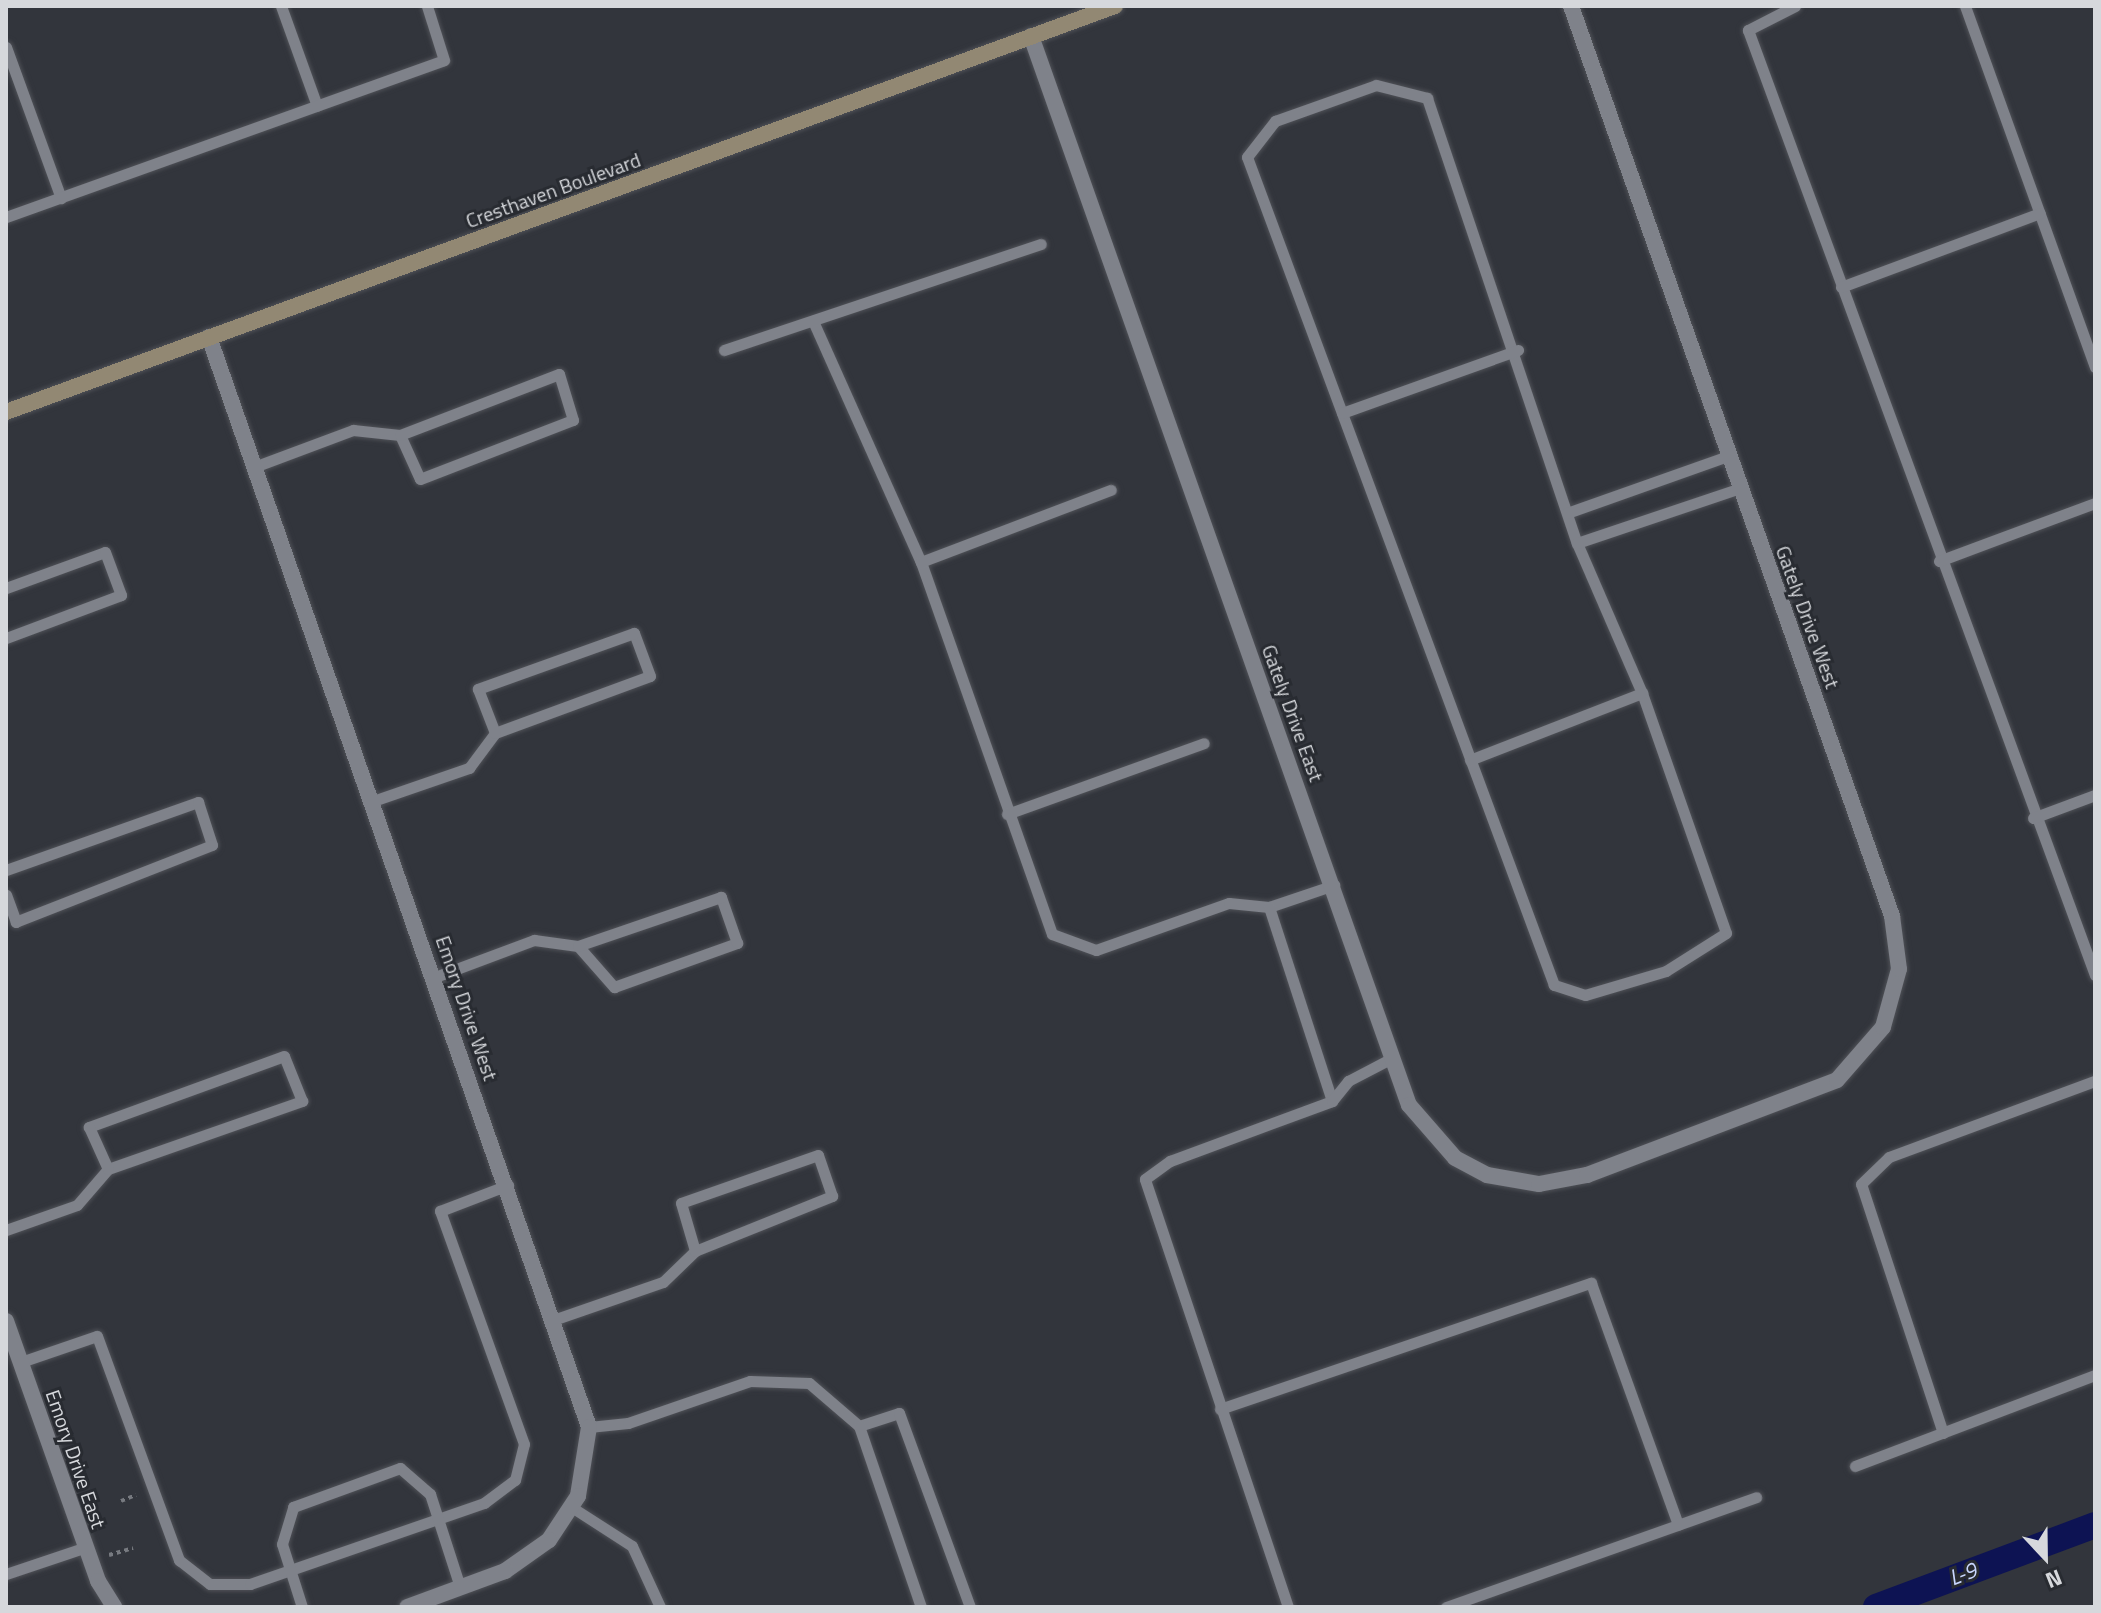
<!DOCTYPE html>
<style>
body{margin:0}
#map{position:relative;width:2101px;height:1613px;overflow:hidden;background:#32353c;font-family:"Titillium Web",sans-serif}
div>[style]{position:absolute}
.canal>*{height:26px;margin:-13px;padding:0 13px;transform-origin:13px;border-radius:13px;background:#0d1353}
.path>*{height:4px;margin-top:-2px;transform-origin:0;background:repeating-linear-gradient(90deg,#777a80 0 4px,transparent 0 8px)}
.roads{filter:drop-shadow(0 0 2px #4f5157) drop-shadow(0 0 2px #4f5157)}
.lane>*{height:11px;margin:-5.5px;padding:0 5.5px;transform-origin:5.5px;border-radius:5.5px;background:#7f828a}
.street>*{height:16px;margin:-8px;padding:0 8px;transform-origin:8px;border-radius:8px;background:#7f828a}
.secondary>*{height:16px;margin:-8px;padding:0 8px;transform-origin:8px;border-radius:8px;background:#928873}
span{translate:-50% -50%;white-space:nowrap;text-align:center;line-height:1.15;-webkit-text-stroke:6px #282b31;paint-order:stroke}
.street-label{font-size:20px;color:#d6d8dc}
.water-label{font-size:22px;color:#c9d7ff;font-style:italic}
.frame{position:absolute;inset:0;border:8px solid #d6d8dc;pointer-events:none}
.north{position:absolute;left:2005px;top:1517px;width:80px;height:80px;-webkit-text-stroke:6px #282b31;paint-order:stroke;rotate:158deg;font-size:22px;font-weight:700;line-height:32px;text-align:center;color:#d6d8dc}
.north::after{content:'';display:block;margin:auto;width:28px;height:36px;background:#d6d8dc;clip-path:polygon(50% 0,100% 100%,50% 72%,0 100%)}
</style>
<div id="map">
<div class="canal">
<i style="left:1876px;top:1607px;width:234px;rotate:-20.5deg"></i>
</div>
<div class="path">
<i style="left:121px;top:1501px;width:16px;rotate:-22deg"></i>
<i style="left:109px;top:1555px;width:25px;rotate:-16deg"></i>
</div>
<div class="roads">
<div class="lane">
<i style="left:281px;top:6px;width:106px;rotate:70.2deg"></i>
<i style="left:1795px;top:6px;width:53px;rotate:152.9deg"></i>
<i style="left:1748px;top:30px;width:1007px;rotate:69.84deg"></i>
<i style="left:1965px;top:6px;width:384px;rotate:70.2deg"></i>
<i style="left:6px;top:47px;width:161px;rotate:70deg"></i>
<i style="left:1376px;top:85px;width:53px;rotate:14.3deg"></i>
<i style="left:1427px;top:98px;width:470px;rotate:71.4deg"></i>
<i style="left:1577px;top:543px;width:163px;rotate:66.6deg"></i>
<i style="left:1642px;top:693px;width:254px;rotate:70.7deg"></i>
<i style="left:1726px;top:933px;width:71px;rotate:147.7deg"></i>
<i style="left:1666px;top:971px;width:84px;rotate:163.5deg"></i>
<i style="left:1585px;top:995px;width:33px;rotate:-162deg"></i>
<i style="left:1554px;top:985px;width:883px;rotate:-110.34deg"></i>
<i style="left:1247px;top:157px;width:46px;rotate:-52.1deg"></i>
<i style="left:1275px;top:121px;width:107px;rotate:-19.6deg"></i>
<i style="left:6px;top:217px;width:465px;rotate:-19.7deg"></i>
<i style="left:444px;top:60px;width:57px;rotate:-107.5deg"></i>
<i style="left:1841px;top:287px;width:212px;rotate:-20.4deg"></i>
<i style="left:813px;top:321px;width:264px;rotate:65.9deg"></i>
<i style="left:921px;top:562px;width:394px;rotate:70.6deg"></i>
<i style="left:1052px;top:934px;width:47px;rotate:20deg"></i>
<i style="left:1096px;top:950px;width:141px;rotate:-19.5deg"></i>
<i style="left:1229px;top:903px;width:40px;rotate:5.7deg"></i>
<i style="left:1269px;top:907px;width:69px;rotate:-18.7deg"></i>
<i style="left:724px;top:350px;width:334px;rotate:-18.5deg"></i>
<i style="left:1342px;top:413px;width:187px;rotate:-19.7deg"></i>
<i style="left:254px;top:467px;width:106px;rotate:-20.5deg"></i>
<i style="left:353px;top:430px;width:47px;rotate:6.1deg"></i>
<i style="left:400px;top:435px;width:48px;rotate:65.6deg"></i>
<i style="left:420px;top:479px;width:164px;rotate:-21.1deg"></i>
<i style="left:573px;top:420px;width:48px;rotate:-106.9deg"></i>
<i style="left:559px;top:374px;width:170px;rotate:159deg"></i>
<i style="left:1567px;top:513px;width:171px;rotate:-19.5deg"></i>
<i style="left:1577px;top:543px;width:172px;rotate:-18.6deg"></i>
<i style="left:1939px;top:561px;width:166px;rotate:-20.4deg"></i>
<i style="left:921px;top:562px;width:203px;rotate:-20.8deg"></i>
<i style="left:6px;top:588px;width:105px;rotate:-20deg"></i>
<i style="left:105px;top:552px;width:46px;rotate:69.6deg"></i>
<i style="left:121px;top:595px;width:123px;rotate:159.5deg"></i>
<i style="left:1470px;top:760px;width:185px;rotate:-21.3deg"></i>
<i style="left:373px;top:801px;width:102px;rotate:-19deg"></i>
<i style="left:469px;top:768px;width:44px;rotate:-53.4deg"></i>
<i style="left:495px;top:733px;width:165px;rotate:-20.2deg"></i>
<i style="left:650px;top:676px;width:46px;rotate:-110.4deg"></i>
<i style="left:634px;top:633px;width:166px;rotate:160.3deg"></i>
<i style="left:478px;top:689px;width:47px;rotate:68.9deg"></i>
<i style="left:1007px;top:814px;width:209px;rotate:-19.8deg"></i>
<i style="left:2033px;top:818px;width:66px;rotate:-20.4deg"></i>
<i style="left:6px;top:870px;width:204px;rotate:-19.5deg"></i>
<i style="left:198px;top:802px;width:45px;rotate:72deg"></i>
<i style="left:212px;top:845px;width:211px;rotate:158.6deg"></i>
<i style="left:16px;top:922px;width:29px;rotate:-110deg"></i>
<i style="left:1269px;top:907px;width:204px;rotate:72deg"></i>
<i style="left:435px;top:977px;width:106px;rotate:-20.5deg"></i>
<i style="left:534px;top:940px;width:44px;rotate:7.8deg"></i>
<i style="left:578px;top:946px;width:55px;rotate:48.7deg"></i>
<i style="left:614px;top:987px;width:131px;rotate:-19.7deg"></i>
<i style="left:737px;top:943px;width:49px;rotate:-109.2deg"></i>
<i style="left:721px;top:897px;width:151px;rotate:161.1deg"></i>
<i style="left:6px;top:1230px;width:75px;rotate:-19.4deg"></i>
<i style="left:77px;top:1205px;width:48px;rotate:-49.3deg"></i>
<i style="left:108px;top:1169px;width:206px;rotate:-19.3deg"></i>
<i style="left:302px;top:1101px;width:48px;rotate:-111.8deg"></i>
<i style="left:284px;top:1056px;width:208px;rotate:160deg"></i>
<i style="left:89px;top:1127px;width:46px;rotate:65.7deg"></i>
<i style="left:556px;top:1319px;width:113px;rotate:-19.1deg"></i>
<i style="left:663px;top:1282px;width:45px;rotate:-44.1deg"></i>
<i style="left:695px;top:1251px;width:148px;rotate:-21.9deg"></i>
<i style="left:832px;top:1196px;width:43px;rotate:-108.9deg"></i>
<i style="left:818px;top:1155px;width:145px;rotate:160.7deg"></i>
<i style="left:681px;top:1203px;width:50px;rotate:73.7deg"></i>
<i style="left:21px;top:1362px;width:80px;rotate:-18.9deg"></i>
<i style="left:97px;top:1336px;width:239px;rotate:69.9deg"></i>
<i style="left:179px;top:1560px;width:39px;rotate:38deg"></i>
<i style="left:210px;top:1584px;width:40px"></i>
<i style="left:250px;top:1584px;width:248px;rotate:-19.1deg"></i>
<i style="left:484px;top:1503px;width:39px;rotate:-37deg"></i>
<i style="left:515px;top:1480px;width:37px;rotate:-76deg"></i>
<i style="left:524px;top:1444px;width:248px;rotate:-109.8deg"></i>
<i style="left:440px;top:1211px;width:73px;rotate:-20.9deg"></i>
<i style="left:1220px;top:1409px;width:392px;rotate:-18.8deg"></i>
<i style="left:1591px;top:1283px;width:257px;rotate:70.2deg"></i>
<i style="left:859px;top:1426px;width:42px;rotate:-18deg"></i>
<i style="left:899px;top:1413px;width:207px;rotate:69.9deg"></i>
<i style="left:589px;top:1427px;width:39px;rotate:-6deg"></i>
<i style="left:628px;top:1423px;width:129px;rotate:-19deg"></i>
<i style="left:750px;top:1381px;width:59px;rotate:1.9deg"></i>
<i style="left:809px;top:1383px;width:66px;rotate:40.7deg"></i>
<i style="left:859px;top:1426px;width:191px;rotate:71.1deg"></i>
<i style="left:1943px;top:1433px;width:262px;rotate:-108.2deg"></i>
<i style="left:1861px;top:1184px;width:39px;rotate:-44deg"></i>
<i style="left:1889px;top:1157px;width:220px;rotate:-20.3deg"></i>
<i style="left:1855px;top:1466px;width:257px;rotate:-20.8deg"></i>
<i style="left:573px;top:1508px;width:70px;rotate:32.8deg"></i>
<i style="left:632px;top:1546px;width:67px;rotate:65.3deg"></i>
<i style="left:6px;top:1574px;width:84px;rotate:-18.6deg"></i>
<i style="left:302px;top:1607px;width:66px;rotate:-107.6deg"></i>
<i style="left:282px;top:1544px;width:39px;rotate:-73deg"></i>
<i style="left:293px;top:1507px;width:114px;rotate:-20deg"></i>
<i style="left:400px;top:1468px;width:40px;rotate:41deg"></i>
<i style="left:430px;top:1494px;width:98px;rotate:72.1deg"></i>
<i style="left:1288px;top:1607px;width:451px;rotate:-108.5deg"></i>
<i style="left:1145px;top:1179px;width:31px;rotate:-36deg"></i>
<i style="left:1170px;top:1161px;width:173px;rotate:-20.3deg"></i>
<i style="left:1332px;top:1101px;width:26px;rotate:-51deg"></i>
<i style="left:1348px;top:1081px;width:50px;rotate:-27.6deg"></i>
<i style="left:1446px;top:1607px;width:329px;rotate:-19.5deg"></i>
</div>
<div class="street">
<i style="left:1031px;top:36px;width:1134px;rotate:70.53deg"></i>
<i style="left:1409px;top:1105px;width:70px;rotate:49deg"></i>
<i style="left:1455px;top:1158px;width:36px;rotate:28deg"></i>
<i style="left:1487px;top:1175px;width:53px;rotate:9.8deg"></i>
<i style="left:1539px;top:1184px;width:49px;rotate:-10.6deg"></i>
<i style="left:1587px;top:1175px;width:267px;rotate:-20.8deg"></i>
<i style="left:1837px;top:1080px;width:70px;rotate:-49deg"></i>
<i style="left:1883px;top:1027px;width:60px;rotate:-74.6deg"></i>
<i style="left:1899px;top:969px;width:53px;rotate:-97.5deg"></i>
<i style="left:1892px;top:916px;width:965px;rotate:-109.43deg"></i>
<i style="left:209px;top:337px;width:1154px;rotate:70.78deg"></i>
<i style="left:589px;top:1427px;width:70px;rotate:99.1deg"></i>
<i style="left:578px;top:1496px;width:53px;rotate:123.4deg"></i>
<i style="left:549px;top:1540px;width:54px;rotate:144.8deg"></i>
<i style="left:505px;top:1571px;width:104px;rotate:159.8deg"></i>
<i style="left:6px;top:1321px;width:276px;rotate:70.5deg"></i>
<i style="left:98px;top:1581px;width:31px;rotate:58deg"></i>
</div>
<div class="secondary">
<i style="left:6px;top:412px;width:1181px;rotate:-20.11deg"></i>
</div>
</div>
<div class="street-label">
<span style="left:553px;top:190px;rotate:-20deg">Cresthaven Boulevard</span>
<span style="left:1808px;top:617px;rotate:70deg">Gately Drive West</span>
<span style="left:1293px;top:713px;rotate:70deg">Gately Drive East</span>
<span style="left:467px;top:1008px;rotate:71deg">Emory Drive West</span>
<span style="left:76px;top:1459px;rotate:71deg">Emory Drive East</span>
</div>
<div class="water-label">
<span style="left:1963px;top:1574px;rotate:-21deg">L-9</span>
</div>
<div class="frame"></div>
<div class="north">N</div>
</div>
